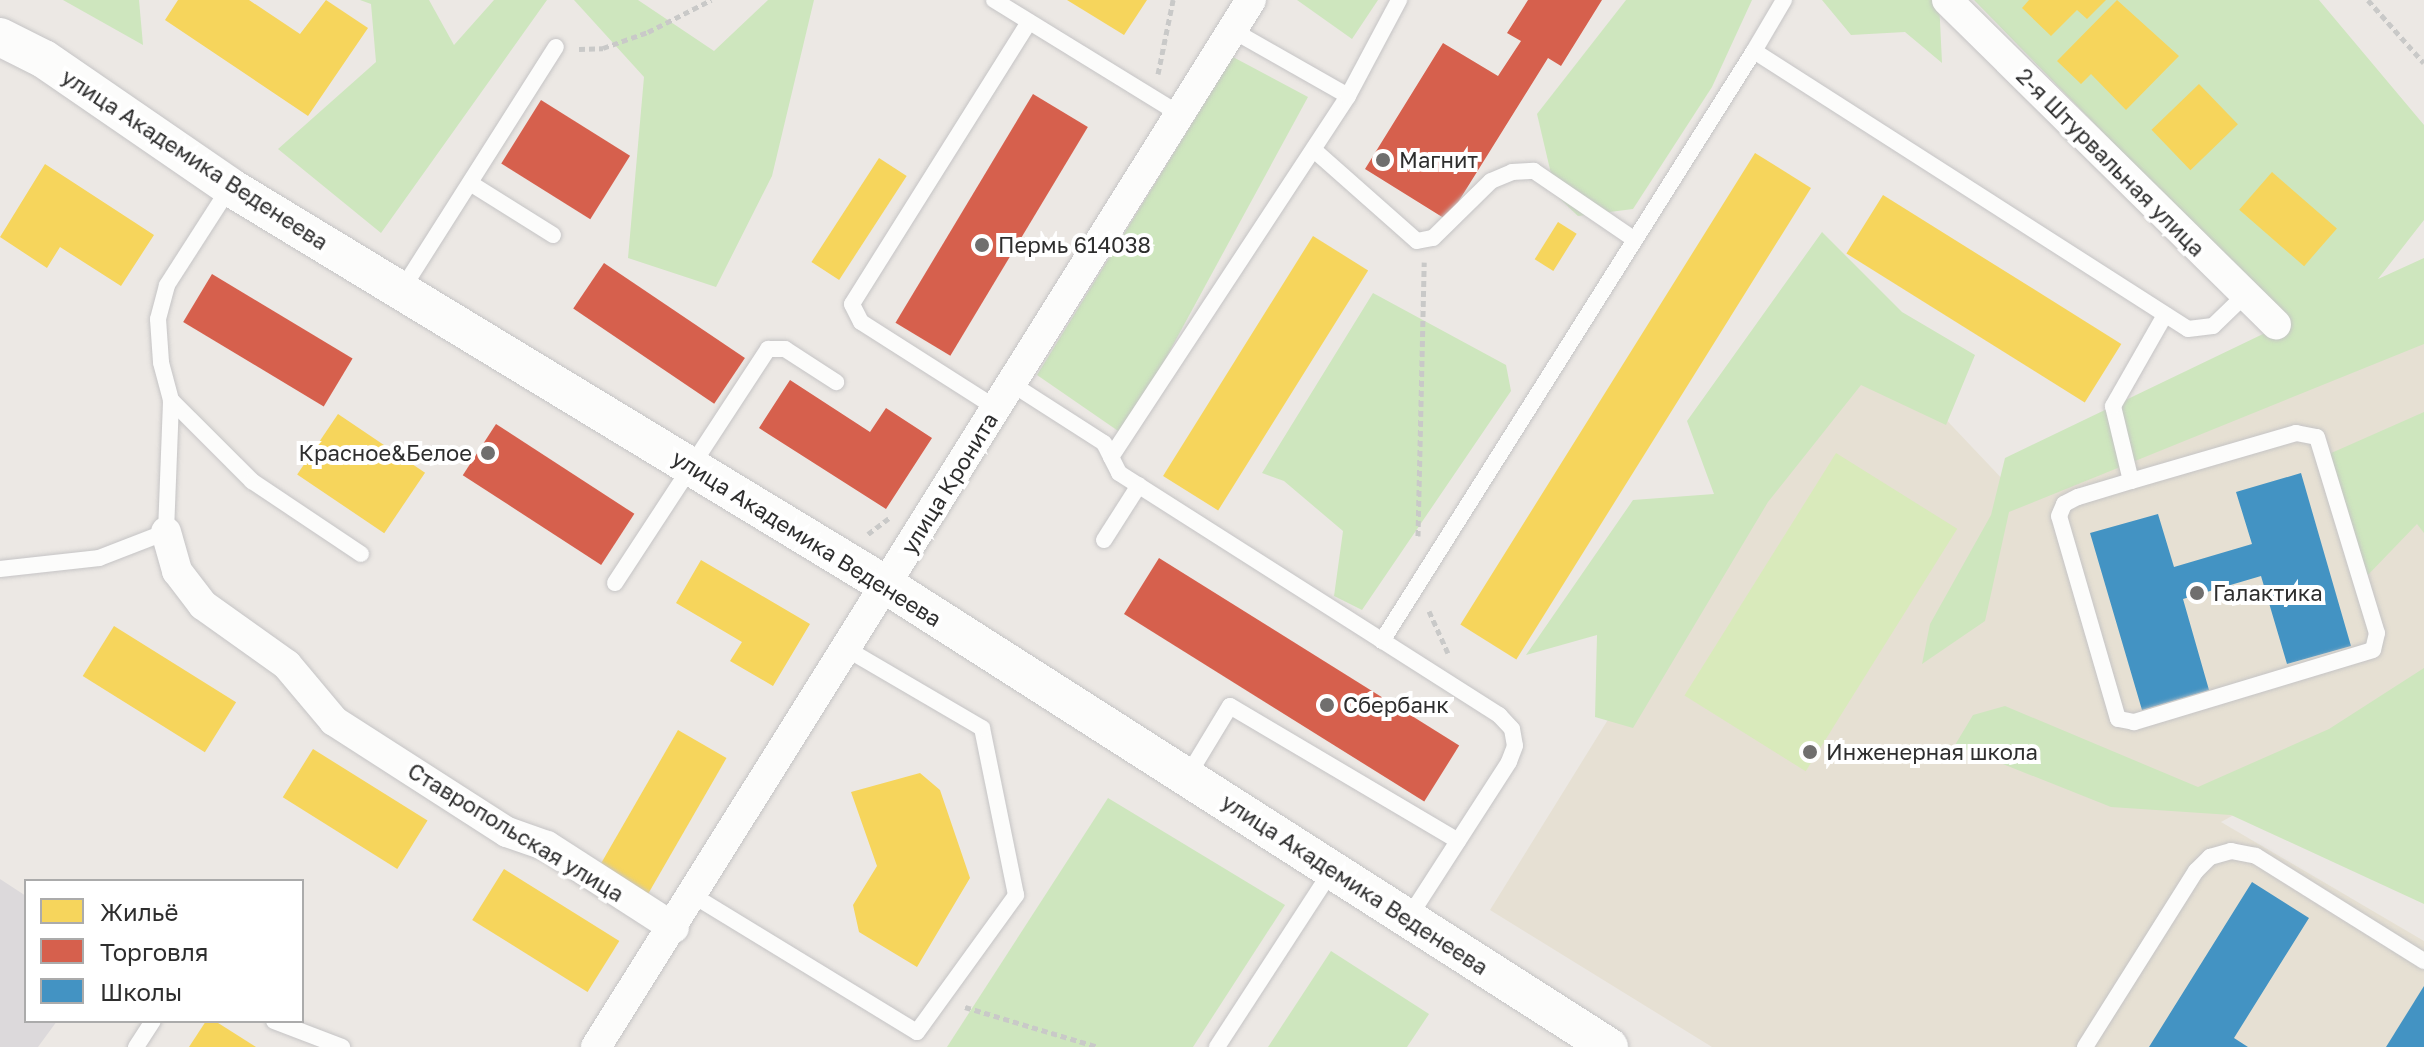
<!DOCTYPE html>
<meta charset="utf-8">
<style>
body{margin:0}
#map{position:relative;width:2424px;height:1047px;overflow:hidden;background:#ece8e4;font-family:"Golos Text",sans-serif}
div>[style]{position:absolute}
.industrial>*{inset:0;background:#dcd9db}
.education>*{inset:0;background:#e6e0d3}
.green>*{inset:0;background:#cee6be}
.pitch>*{inset:0;background:#d9eabb;transform-origin:0 0}
.homes>*{inset:0;background:#f6d55c;transform-origin:0 0}
.shops>*{inset:0;background:#d6604d;transform-origin:0 0}
.schools>*{inset:0;background:#4393c3}
.path>*{height:5px;margin-top:-2.5px;transform-origin:0;background:repeating-linear-gradient(90deg,#c9c9c8 0 6px,transparent 0 10px)}
.roads{filter:drop-shadow(0 0 2px #c5c4c5) drop-shadow(0 0 2px #c5c4c5)}
.service>*{height:16px;margin:-8px;padding:0 8px;transform-origin:8px;border-radius:8px;background:#fcfcfb}
.minor>*{height:30px;margin:-15px;padding:0 15px;transform-origin:15px;border-radius:15px;background:#fcfcfb}
.tertiary>*{height:38px;margin:-19px;padding:0 19px;transform-origin:19px;border-radius:19px;background:#fcfcfb}
.dots>*{width:22px;height:22px;translate:-50% -50%;box-sizing:border-box;border:4px solid #fff;border-radius:50%}
span{translate:-50% -50%;white-space:nowrap;text-align:center;line-height:1.15;-webkit-text-stroke:8px #fff;paint-order:stroke}
.street-label{font-size:22px;color:#2e2e2e}
.poi-label{font-size:22px;color:#2e2e2e}
.left{translate:0 -50%;text-align:left}
.right{translate:-100% -50%;text-align:right}
.legend{position:absolute;left:24px;top:879px;width:280px;height:144px;box-sizing:border-box;background:#fff;border:2px solid #ababab;margin:0;padding:10px 14px;list-style:none;font-size:24px;color:#2e2e2e}
.legend li{display:flex;align-items:center;gap:16px;height:40px}
.legend b{width:40px;border:2px solid #ababab}
</style>
<div id="map">
<div class="industrial">
<i style="clip-path:polygon(0 879px,26px 896px,26px 1021px,57px 1021px,38px 1047px,0 1047px)"></i>
</div>
<div class="education">
<i style="clip-path:polygon(2424px 309px,2424px 710px,2221px 822px,2424px 941px,2424px 1047px,1712px 1047px,1490px 910px,1836px 352px,1936px 409px,2025px 503px)"></i>
</div>
<div class="green">
<i style="clip-path:polygon(63px 0,139px 0,143px 45px)"></i>
<i style="clip-path:polygon(360px 0,429px 0,454px 45px,494px 0,547px 0,381px 233px,278px 149px,376px 62px,371px 4px)"></i>
<i style="clip-path:polygon(574px 0,638px 0,714px 51px,768px 0,814px 0,772px 176px,716px 287px,628px 258px,644px 77px)"></i>
<i style="clip-path:polygon(1297px 0,1378px 0,1352px 39px)"></i>
<i style="clip-path:polygon(1626px 0,1752px 0,1712px 87px,1633px 209px,1578px 216px,1556px 195px,1537px 114px)"></i>
<i style="clip-path:polygon(1822px 0,1939px 0,1942px 63px,1905px 32px,1851px 35px)"></i>
<i style="clip-path:polygon(1974px 0,2319px 0,2424px 125px,2424px 220px,2378px 279px,2424px 258px,2424px 344px,2009px 512px,1985px 621px,1922px 664px,1930px 624px,1991px 515px,2005px 458px,2288px 322px)"></i>
<i style="clip-path:polygon(1233px 57px,1308px 97px,1124px 435px,1037px 375px)"></i>
<i style="clip-path:polygon(1822px 232px,1902px 312px,1975px 355px,1946px 425px,1861px 385px,1768px 502px,1633px 728px,1595px 717px,1597px 635px,1526px 655px,1633px 500px,1714px 494px,1687px 421px)"></i>
<i style="clip-path:polygon(1373px 293px,1506px 365px,1511px 391px,1362px 610px,1334px 596px,1343px 531px,1284px 481px,1262px 473px)"></i>
<i style="clip-path:polygon(2424px 412px,2424px 533px,2417px 524px,2365px 578px,2329px 454px)"></i>
<i style="clip-path:polygon(2424px 668px,2424px 904px,2231px 815px,2111px 807px,1955px 745px,1973px 715px,2005px 706px,2198px 787px,2329px 729px)"></i>
<i style="clip-path:polygon(1108px 798px,1285px 905px,1193px 1047px,947px 1047px)"></i>
<i style="clip-path:polygon(1331px 951px,1429px 1014px,1407px 1047px,1268px 1047px)"></i>
</div>
<div class="pitch">
<i style="left:1836px;top:453px;width:143px;height:286px;rotate:32deg"></i>
</div>
<div class="homes">
<i style="clip-path:polygon(178px 0,249px 0,300px 34px,326px 0,368px 28px,308px 116px,165px 20px)"></i>
<i style="clip-path:polygon(1067px 0,1147px 0,1124px 35px)"></i>
<i style="clip-path:polygon(2029px 0,2106px 0,2087px 19px,2077px 10px,2051px 36px,2022px 8px)"></i>
<i style="clip-path:polygon(2117px 0,2179px 56px,2126px 110px,2091px 74px,2081px 84px,2057px 61px)"></i>
<i style="left:2199px;top:84px;width:56px;height:66px;rotate:46deg"></i>
<i style="left:1755px;top:153px;width:66px;height:556px;rotate:32deg"></i>
<i style="left:879px;top:158px;width:33px;height:124px;rotate:33deg"></i>
<i style="clip-path:polygon(45px 164px,154px 235px,121px 286px,60px 247px,47px 268px,0 237px)"></i>
<i style="left:2272px;top:172px;width:86px;height:50px;rotate:41deg"></i>
<i style="left:1883px;top:195px;width:281px;height:69px;rotate:32deg"></i>
<i style="left:1558px;top:222px;width:22px;height:44px;rotate:32deg"></i>
<i style="left:1313px;top:236px;width:65px;height:283px;rotate:32deg"></i>
<i style="left:338px;top:414px;width:105px;height:73px;rotate:34deg"></i>
<i style="clip-path:polygon(701px 560px,810px 624px,773px 686px,730px 661px,742px 642px,676px 603px)"></i>
<i style="left:114px;top:626px;width:144px;height:59px;rotate:32deg"></i>
<i style="left:678px;top:730px;width:56px;height:165px;rotate:30deg"></i>
<i style="left:313px;top:749px;width:135px;height:57px;rotate:32deg"></i>
<i style="clip-path:polygon(920px 773px,940px 790px,970px 878px,917px 967px,859px 932px,853px 905px,877px 866px,851px 792px)"></i>
<i style="left:504px;top:869px;width:136px;height:60px;rotate:32deg"></i>
<i style="clip-path:polygon(206px 1021px,215px 1021px,256px 1047px,189px 1047px)"></i>
</div>
<div class="shops">
<i style="clip-path:polygon(1528px 0,1602px 0,1561px 66px,1548px 58px,1447px 220px,1365px 169px,1443px 43px,1498px 76px,1521px 41px,1507px 33px)"></i>
<i style="left:1033px;top:94px;width:64px;height:267px;rotate:31deg"></i>
<i style="left:541px;top:100px;width:105px;height:75px;rotate:32deg"></i>
<i style="left:604px;top:263px;width:170px;height:55px;rotate:34deg"></i>
<i style="left:212px;top:274px;width:164px;height:56px;rotate:31deg"></i>
<i style="clip-path:polygon(790px 380px,870px 432px,886px 408px,932px 438px,886px 509px,759px 428px)"></i>
<i style="left:496px;top:424px;width:165px;height:61px;rotate:33deg"></i>
<i style="left:1159px;top:558px;width:354px;height:66px;rotate:32deg"></i>
</div>
<div class="schools">
<i style="clip-path:polygon(2301px 473px,2351px 646px,2287px 664px,2261px 576px,2183px 599px,2209px 690px,2142px 710px,2090px 533px,2158px 514px,2174px 567px,2252px 544px,2236px 492px)"></i>
<i style="clip-path:polygon(2252px 882px,2309px 918px,2234px 1038px,2248px 1047px,2149px 1047px)"></i>
<i style="clip-path:polygon(2424px 986px,2424px 1047px,2386px 1047px)"></i>
</div>
<div class="path">
<i style="left:2368px;top:0;width:84px;rotate:48.4deg"></i>
<i style="left:579px;top:49px;width:24px;rotate:-2deg"></i>
<i style="left:603px;top:48px;width:48px;rotate:-19.6deg"></i>
<i style="left:648px;top:32px;width:71px;rotate:-26.9deg"></i>
<i style="left:1158px;top:74px;width:76px;rotate:-78.5deg"></i>
<i style="left:868px;top:534px;width:26px;rotate:-37deg"></i>
<i style="left:1418px;top:536px;width:274px;rotate:-88.7deg"></i>
<i style="left:1429px;top:611px;width:46px;rotate:65.7deg"></i>
<i style="left:965px;top:1007px;width:139px;rotate:16.7deg"></i>
</div>
<div class="roads">
<div class="service">
<i style="left:994px;top:0;width:217px;rotate:31.6deg"></i>
<i style="left:1232px;top:30px;width:133px;rotate:29.6deg"></i>
<i style="left:1754px;top:51px;width:59px;rotate:-59.5deg"></i>
<i style="left:1314px;top:150px;width:137px;rotate:41.5deg"></i>
<i style="left:1417px;top:241px;width:16px;rotate:-11deg"></i>
<i style="left:1433px;top:238px;width:81px;rotate:-44.5deg"></i>
<i style="left:1491px;top:181px;width:23px;rotate:-23deg"></i>
<i style="left:1512px;top:172px;width:22px;rotate:-3deg"></i>
<i style="left:1534px;top:171px;width:122px;rotate:34.3deg"></i>
<i style="left:470px;top:183px;width:98px;rotate:32.1deg"></i>
<i style="left:401px;top:291px;width:289px;rotate:-57.6deg"></i>
<i style="left:1012px;top:384px;width:109px;rotate:32.7deg"></i>
<i style="left:1104px;top:443px;width:16px;rotate:63deg"></i>
<i style="left:1111px;top:457px;width:432px;rotate:-56.7deg"></i>
<i style="left:1348px;top:96px;width:109px;rotate:-62deg"></i>
<i style="left:171px;top:400px;width:115px;rotate:45deg"></i>
<i style="left:252px;top:481px;width:131px;rotate:33.8deg"></i>
<i style="left:996px;top:408px;width:160px;rotate:-147.5deg"></i>
<i style="left:861px;top:322px;width:20px;rotate:-117deg"></i>
<i style="left:852px;top:304px;width:333px;rotate:-57.9deg"></i>
<i style="left:1111px;top:457px;width:18px;rotate:63deg"></i>
<i style="left:1119px;top:473px;width:451px;rotate:32.5deg"></i>
<i style="left:1499px;top:715px;width:19px;rotate:47deg"></i>
<i style="left:1512px;top:729px;width:17px;rotate:80deg"></i>
<i style="left:1515px;top:746px;width:17px;rotate:111deg"></i>
<i style="left:1509px;top:762px;width:187px;rotate:122.8deg"></i>
<i style="left:2131px;top:481px;width:172px;rotate:-16.2deg"></i>
<i style="left:2296px;top:433px;width:21px;rotate:11deg"></i>
<i style="left:2317px;top:437px;width:205px;rotate:73deg"></i>
<i style="left:2377px;top:633px;width:17px;rotate:103deg"></i>
<i style="left:2373px;top:650px;width:250px;rotate:163.2deg"></i>
<i style="left:2134px;top:722px;width:16px;rotate:-169deg"></i>
<i style="left:2118px;top:719px;width:211px;rotate:-106.2deg"></i>
<i style="left:2059px;top:516px;width:13px;rotate:-67deg"></i>
<i style="left:2064px;top:504px;width:16px;rotate:-27deg"></i>
<i style="left:2078px;top:497px;width:55px;rotate:-16.8deg"></i>
<i style="left:2131px;top:481px;width:77px;rotate:-103.5deg"></i>
<i style="left:2113px;top:406px;width:105px;rotate:-60.3deg"></i>
<i style="left:1104px;top:540px;width:65px;rotate:-57.5deg"></i>
<i style="left:0;top:569px;width:100px;rotate:-6.3deg"></i>
<i style="left:99px;top:558px;width:72px;rotate:-21.2deg"></i>
<i style="left:166px;top:532px;width:132px;rotate:-87.8deg"></i>
<i style="left:171px;top:400px;width:39px;rotate:-105deg"></i>
<i style="left:161px;top:362px;width:43px;rotate:-94deg"></i>
<i style="left:158px;top:319px;width:35px;rotate:-75deg"></i>
<i style="left:167px;top:285px;width:117px;rotate:-57.3deg"></i>
<i style="left:615px;top:583px;width:280px;rotate:-56.8deg"></i>
<i style="left:768px;top:349px;width:17px"></i>
<i style="left:785px;top:349px;width:61px;rotate:32.9deg"></i>
<i style="left:1382px;top:641px;width:697px;rotate:-57.77deg"></i>
<i style="left:1754px;top:51px;width:515px;rotate:32.64deg"></i>
<i style="left:2188px;top:329px;width:25px;rotate:-7deg"></i>
<i style="left:2213px;top:326px;width:45px;rotate:-44.1deg"></i>
<i style="left:1187px;top:777px;width:83px;rotate:-58.8deg"></i>
<i style="left:1230px;top:706px;width:265px;rotate:30.6deg"></i>
<i style="left:694px;top:896px;width:261px;rotate:31.4deg"></i>
<i style="left:917px;top:1032px;width:169px;rotate:-54.1deg"></i>
<i style="left:1016px;top:895px;width:170px;rotate:-101.5deg"></i>
<i style="left:982px;top:728px;width:156px;rotate:-149.7deg"></i>
<i style="left:274px;top:1021px;width:73px;rotate:20.9deg"></i>
<i style="left:136px;top:1047px;width:31px;rotate:-57deg"></i>
<i style="left:1217px;top:1047px;width:211px;rotate:-57deg"></i>
<i style="left:2085px;top:1047px;width:208px;rotate:-57.8deg"></i>
<i style="left:2196px;top:871px;width:20px;rotate:-45deg"></i>
<i style="left:2210px;top:857px;width:22px;rotate:-16deg"></i>
<i style="left:2231px;top:851px;width:25px;rotate:11deg"></i>
<i style="left:2256px;top:856px;width:198px;rotate:32deg"></i>
</div>
<div class="minor">
<i style="left:1947px;top:0;width:462px;rotate:44.6deg"></i>
<i style="left:166px;top:532px;width:41px;rotate:74.2deg"></i>
<i style="left:177px;top:571px;width:43px;rotate:52.6deg"></i>
<i style="left:203px;top:605px;width:103px;rotate:35.5deg"></i>
<i style="left:287px;top:665px;width:73px;rotate:50deg"></i>
<i style="left:334px;top:721px;width:206px;rotate:32.7deg"></i>
<i style="left:507px;top:832px;width:42px;rotate:19.3deg"></i>
<i style="left:547px;top:846px;width:151px;rotate:32.8deg"></i>
<i style="left:596px;top:1047px;width:1235px;rotate:-57.97deg"></i>
</div>
<div class="tertiary">
<i style="left:0;top:37px;width:49px;rotate:26.6deg"></i>
<i style="left:44px;top:59px;width:226px;rotate:34.5deg"></i>
<i style="left:230px;top:187px;width:767px;rotate:31.25deg"></i>
<i style="left:886px;top:585px;width:858px;rotate:32.58deg"></i>
</div>
</div>
<div class="dots">
<i style="left:1383px;top:160px;background:#706f6e"></i>
<i style="left:982px;top:245px;background:#706f6e"></i>
<i style="left:488px;top:453px;background:#706f6e"></i>
<i style="left:2197px;top:593px;background:#706f6e"></i>
<i style="left:1327px;top:705px;background:#706f6e"></i>
<i style="left:1810px;top:752px;background:#706f6e"></i>
</div>
<div class="street-label">
<span style="left:195px;top:159px;rotate:33deg">улица Академика Веденеева</span>
<span style="left:2111px;top:162px;rotate:45deg">2-я Штурвальная улица</span>
<span style="left:949px;top:483px;rotate:-58deg">улица Кронита</span>
<span style="left:807px;top:538px;rotate:32deg">улица Академика Веденеева</span>
<span style="left:516px;top:832px;rotate:31deg">Ставропольская улица</span>
<span style="left:1355px;top:884px;rotate:33deg">улица Академика Веденеева</span>
</div>
<div class="poi-label">
<span class="left" style="left:1399px;top:160px">Магнит</span>
<span class="left" style="left:998px;top:245px">Пермь 614038</span>
<span class="right" style="left:472px;top:453px">Красное&amp;Белое</span>
<span class="left" style="left:2213px;top:593px">Галактика</span>
<span class="left" style="left:1343px;top:705px">Сбербанк</span>
<span class="left" style="left:1826px;top:752px">Инженерная школа</span>
</div>
<ul class="legend">
<li><b style="height:22px;background:#f6d55c"></b>Жильё</li>
<li><b style="height:22px;background:#d6604d"></b>Торговля</li>
<li><b style="height:22px;background:#4393c3"></b>Школы</li>
</ul>
</div>
